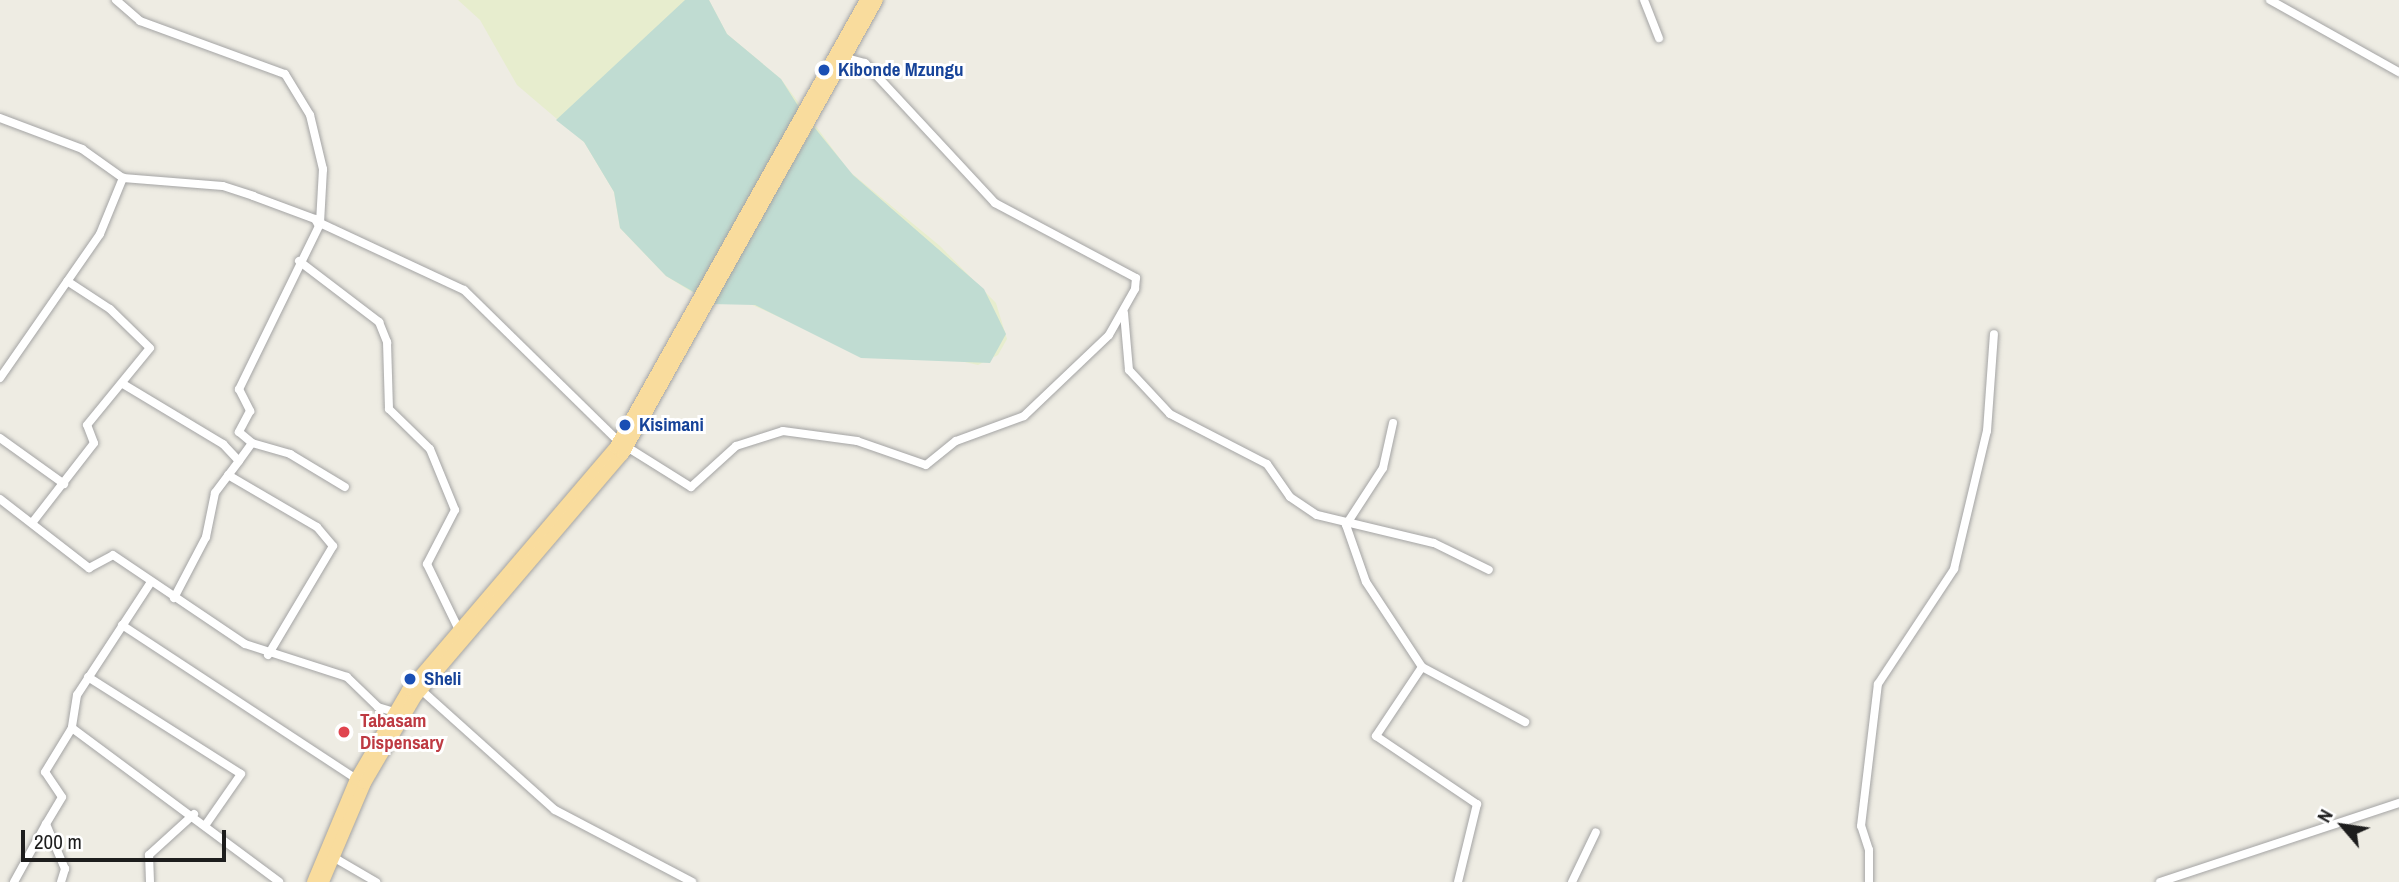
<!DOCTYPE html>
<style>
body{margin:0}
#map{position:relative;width:2399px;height:882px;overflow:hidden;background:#eeece3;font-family:"Archivo Narrow",sans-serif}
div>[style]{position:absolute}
.farmland>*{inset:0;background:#e7edce}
.wetland>*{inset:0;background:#c0dcd2}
.roads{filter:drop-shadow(0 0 2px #a4a4a4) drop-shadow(0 0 2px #a4a4a4)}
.minor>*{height:8px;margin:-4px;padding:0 4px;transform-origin:4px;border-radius:4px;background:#fff}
.primary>*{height:12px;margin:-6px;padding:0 6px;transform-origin:6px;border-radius:6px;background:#f9dc9d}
.dots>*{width:19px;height:19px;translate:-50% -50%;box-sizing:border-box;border:4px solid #fff;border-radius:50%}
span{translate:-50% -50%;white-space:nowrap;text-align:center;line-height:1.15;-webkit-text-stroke:6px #fff;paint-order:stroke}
.transit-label{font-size:19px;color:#164399;font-weight:700}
.left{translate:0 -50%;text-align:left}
.health-label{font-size:19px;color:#be3a42;font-weight:700}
.north{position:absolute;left:2308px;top:791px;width:70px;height:70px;-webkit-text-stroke:5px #fff;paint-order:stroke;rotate:299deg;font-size:19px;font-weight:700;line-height:28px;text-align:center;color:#1d1d1d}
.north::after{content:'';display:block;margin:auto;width:24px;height:32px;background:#1d1d1d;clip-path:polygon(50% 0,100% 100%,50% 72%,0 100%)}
.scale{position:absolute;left:21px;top:830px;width:205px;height:32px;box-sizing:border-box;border:4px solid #1d1d1d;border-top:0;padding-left:9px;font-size:21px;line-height:24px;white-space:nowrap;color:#1d1d1d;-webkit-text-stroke:5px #fff;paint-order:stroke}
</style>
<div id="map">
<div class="farmland">
<i style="clip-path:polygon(458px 0,709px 0,727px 34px,781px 79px,849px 171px,940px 246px,996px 303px,1007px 339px,998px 355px,978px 365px,939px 356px,866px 356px,748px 303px,711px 304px,666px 276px,620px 228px,614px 192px,584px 142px,517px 85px,480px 20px)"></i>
</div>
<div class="wetland">
<i style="clip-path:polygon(685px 0,709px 0,727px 34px,781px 79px,802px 112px,697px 294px,666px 276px,620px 228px,614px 192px,584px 142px,556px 120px)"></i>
<i style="clip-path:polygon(814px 127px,853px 175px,984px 289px,1006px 334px,990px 363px,861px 358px,755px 305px,711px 304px)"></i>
</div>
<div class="roads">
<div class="minor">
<i style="left:116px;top:0;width:32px;rotate:41deg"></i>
<i style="left:140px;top:21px;width:154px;rotate:20.1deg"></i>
<i style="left:285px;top:74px;width:48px;rotate:58.6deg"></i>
<i style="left:310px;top:115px;width:56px;rotate:76.5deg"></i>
<i style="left:323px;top:169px;width:54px;rotate:93.2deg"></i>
<i style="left:320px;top:223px;width:159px;rotate:25deg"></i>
<i style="left:464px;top:290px;width:217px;rotate:44.4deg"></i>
<i style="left:619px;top:442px;width:85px;rotate:32deg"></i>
<i style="left:691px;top:487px;width:61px;rotate:-42.3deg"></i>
<i style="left:736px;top:446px;width:49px;rotate:-17.7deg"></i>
<i style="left:783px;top:431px;width:75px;rotate:7.7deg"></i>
<i style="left:857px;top:441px;width:73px;rotate:19.2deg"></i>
<i style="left:926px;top:465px;width:38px;rotate:-39deg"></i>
<i style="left:956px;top:441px;width:72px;rotate:-20.2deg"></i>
<i style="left:1024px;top:416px;width:117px;rotate:-43.6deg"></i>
<i style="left:1109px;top:335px;width:53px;rotate:-60.5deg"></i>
<i style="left:1135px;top:289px;width:11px;rotate:-85deg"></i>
<i style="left:1136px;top:278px;width:160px;rotate:-152deg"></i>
<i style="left:995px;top:203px;width:191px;rotate:-132.9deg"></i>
<i style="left:865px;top:63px;width:20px;rotate:-165deg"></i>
<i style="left:1644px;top:0;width:41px;rotate:68.5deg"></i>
<i style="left:2270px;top:0;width:148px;rotate:29.2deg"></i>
<i style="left:0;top:118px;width:88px;rotate:20.7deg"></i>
<i style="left:82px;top:149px;width:50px;rotate:35.3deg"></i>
<i style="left:299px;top:261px;width:101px;rotate:37.3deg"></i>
<i style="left:379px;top:322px;width:22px;rotate:68deg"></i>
<i style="left:387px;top:342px;width:67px;rotate:88.3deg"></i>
<i style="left:389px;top:409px;width:57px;rotate:44.3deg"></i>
<i style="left:430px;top:449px;width:66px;rotate:67.7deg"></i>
<i style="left:455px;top:510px;width:61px;rotate:117.4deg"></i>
<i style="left:427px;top:564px;width:73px;rotate:64.1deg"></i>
<i style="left:1124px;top:313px;width:57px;rotate:85deg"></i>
<i style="left:1129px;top:370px;width:60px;rotate:47deg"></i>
<i style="left:1170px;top:414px;width:109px;rotate:27.3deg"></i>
<i style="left:1267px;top:464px;width:40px;rotate:55.1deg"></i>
<i style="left:1290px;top:497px;width:32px;rotate:34deg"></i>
<i style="left:1317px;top:515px;width:120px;rotate:13.5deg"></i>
<i style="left:1434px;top:543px;width:61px;rotate:26.1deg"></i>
<i style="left:0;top:378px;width:175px;rotate:-55.2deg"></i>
<i style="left:100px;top:234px;width:61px;rotate:-67.7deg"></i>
<i style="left:123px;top:178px;width:100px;rotate:4.6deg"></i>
<i style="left:223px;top:186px;width:32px;rotate:18deg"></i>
<i style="left:253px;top:196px;width:66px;rotate:20.4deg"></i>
<i style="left:315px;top:219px;width:8px;rotate:60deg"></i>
<i style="left:319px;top:226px;width:182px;rotate:116.1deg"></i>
<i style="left:239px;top:389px;width:25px;rotate:63deg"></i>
<i style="left:250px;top:411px;width:24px;rotate:118deg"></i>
<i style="left:239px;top:432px;width:17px;rotate:40deg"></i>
<i style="left:252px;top:443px;width:22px;rotate:126deg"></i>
<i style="left:123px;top:384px;width:117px;rotate:31deg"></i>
<i style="left:223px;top:444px;width:23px;rotate:47deg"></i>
<i style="left:239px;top:461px;width:40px;rotate:127deg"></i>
<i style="left:215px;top:493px;width:45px;rotate:101.6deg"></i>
<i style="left:206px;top:537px;width:69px;rotate:117.7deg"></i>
<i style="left:1393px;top:423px;width:46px;rotate:102.5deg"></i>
<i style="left:1383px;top:468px;width:68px;rotate:123deg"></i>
<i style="left:1346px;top:525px;width:60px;rotate:70.7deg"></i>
<i style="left:1366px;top:582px;width:102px;rotate:56.6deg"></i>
<i style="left:1422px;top:667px;width:83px;rotate:123.7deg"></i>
<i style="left:1376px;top:736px;width:122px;rotate:34deg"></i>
<i style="left:1477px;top:804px;width:80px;rotate:103.7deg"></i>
<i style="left:0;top:438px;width:79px;rotate:35.7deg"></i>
<i style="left:252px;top:443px;width:40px;rotate:16deg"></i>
<i style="left:290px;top:454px;width:64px;rotate:31deg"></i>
<i style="left:228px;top:475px;width:103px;rotate:30.3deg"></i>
<i style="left:317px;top:527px;width:25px;rotate:50deg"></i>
<i style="left:333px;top:546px;width:127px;rotate:120.8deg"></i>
<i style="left:0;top:499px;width:113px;rotate:37.8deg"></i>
<i style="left:89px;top:568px;width:27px;rotate:-28deg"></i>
<i style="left:113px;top:555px;width:159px;rotate:34deg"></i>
<i style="left:245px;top:644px;width:107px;rotate:17.9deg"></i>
<i style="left:347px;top:677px;width:43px;rotate:44.1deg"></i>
<i style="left:378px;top:707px;width:17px;rotate:17deg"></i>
<i style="left:32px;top:523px;width:101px;rotate:-52.2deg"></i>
<i style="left:94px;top:443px;width:19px;rotate:-111deg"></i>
<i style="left:87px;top:425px;width:99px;rotate:-50.7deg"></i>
<i style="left:150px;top:348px;width:56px;rotate:-135.7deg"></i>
<i style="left:110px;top:309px;width:51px;rotate:-146.9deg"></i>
<i style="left:151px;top:582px;width:135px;rotate:123.2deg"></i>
<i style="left:77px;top:695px;width:33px;rotate:99deg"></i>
<i style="left:72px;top:728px;width:258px;rotate:36.6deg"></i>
<i style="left:122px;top:625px;width:280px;rotate:33.3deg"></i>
<i style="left:1422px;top:667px;width:117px;rotate:28.1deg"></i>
<i style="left:88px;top:677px;width:181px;rotate:32.4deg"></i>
<i style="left:241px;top:774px;width:60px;rotate:124.8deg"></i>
<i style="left:420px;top:689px;width:181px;rotate:41.9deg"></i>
<i style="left:555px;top:810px;width:155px;rotate:27.7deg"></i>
<i style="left:333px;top:857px;width:50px;rotate:30.2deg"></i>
<i style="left:14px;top:882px;width:66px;rotate:-61.1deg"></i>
<i style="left:61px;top:882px;width:14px;rotate:-73deg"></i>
<i style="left:65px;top:869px;width:49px;rotate:-112.9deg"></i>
<i style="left:46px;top:824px;width:31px;rotate:-59deg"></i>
<i style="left:62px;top:797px;width:30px;rotate:-124deg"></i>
<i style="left:45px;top:772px;width:52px;rotate:-58.5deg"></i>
<i style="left:150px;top:882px;width:27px;rotate:-92deg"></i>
<i style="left:149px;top:855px;width:61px;rotate:-42.3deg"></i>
<i style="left:1572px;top:882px;width:55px;rotate:-64.4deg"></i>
<i style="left:1869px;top:882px;width:32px;rotate:-90deg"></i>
<i style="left:1869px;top:850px;width:25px;rotate:-108deg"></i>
<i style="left:1861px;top:826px;width:143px;rotate:-83.2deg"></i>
<i style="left:1878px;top:684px;width:138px;rotate:-56.5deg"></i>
<i style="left:1954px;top:569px;width:142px;rotate:-76.6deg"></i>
<i style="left:1987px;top:431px;width:97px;rotate:-85.9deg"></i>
<i style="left:2160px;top:882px;width:252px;rotate:-18.3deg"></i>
</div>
<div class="primary">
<i style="left:313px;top:882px;width:112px;rotate:-67.3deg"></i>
<i style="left:356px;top:779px;width:103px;rotate:-59.7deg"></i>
<i style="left:408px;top:690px;width:318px;rotate:-49.5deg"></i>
<i style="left:615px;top:448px;width:514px;rotate:-60.74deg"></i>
<i style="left:323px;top:882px;width:108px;rotate:-67deg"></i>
<i style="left:365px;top:783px;width:101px;rotate:-59.6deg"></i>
<i style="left:416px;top:696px;width:318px;rotate:-49.5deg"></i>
<i style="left:623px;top:454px;width:520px;rotate:-60.77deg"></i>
</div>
</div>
<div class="dots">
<i style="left:824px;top:70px;background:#1a4fb4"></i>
<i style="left:625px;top:425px;background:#1a4fb4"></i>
<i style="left:410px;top:679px;background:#1a4fb4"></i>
<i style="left:344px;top:732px;background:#e0444e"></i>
</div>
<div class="transit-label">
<span class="left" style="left:838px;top:70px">Kibonde Mzungu</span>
<span class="left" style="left:639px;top:425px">Kisimani</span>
<span class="left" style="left:424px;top:679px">Sheli</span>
</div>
<div class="health-label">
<span class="left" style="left:360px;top:732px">Tabasam<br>Dispensary</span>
</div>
<div class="north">N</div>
<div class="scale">200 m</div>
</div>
